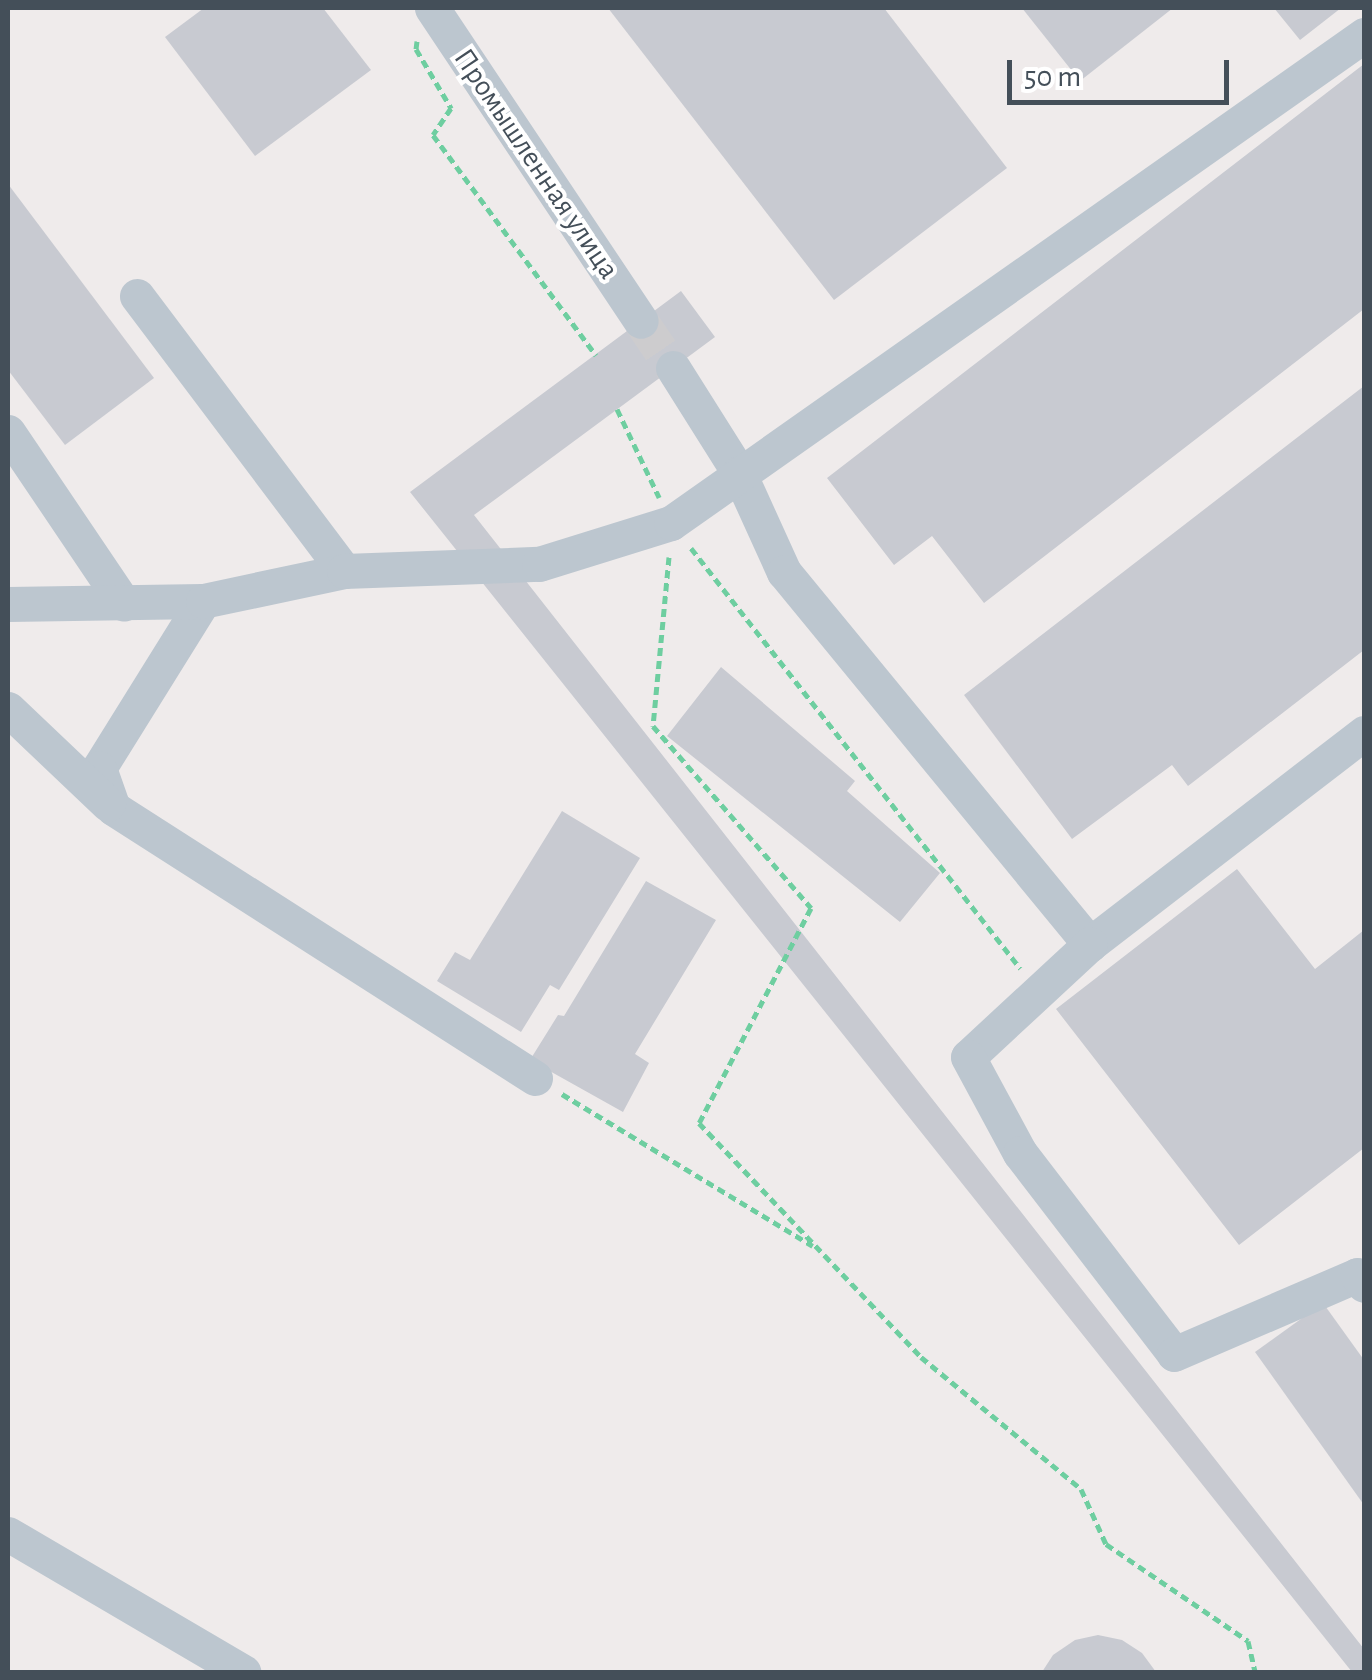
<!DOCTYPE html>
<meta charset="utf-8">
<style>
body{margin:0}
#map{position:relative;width:1372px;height:1680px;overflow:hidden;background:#efebeb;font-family:"Alegreya Sans",sans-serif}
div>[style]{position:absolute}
.building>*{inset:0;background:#c8cad1}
.minor-tunnel>*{height:35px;margin-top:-17.5px;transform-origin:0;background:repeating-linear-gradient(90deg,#cdccce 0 35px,transparent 0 53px)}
.path>*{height:5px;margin-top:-2.5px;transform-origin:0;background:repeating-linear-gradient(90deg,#6ecea0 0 8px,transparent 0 13px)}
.minor>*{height:35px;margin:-17.5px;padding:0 17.5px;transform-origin:17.5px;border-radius:17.5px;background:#bcc6cf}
span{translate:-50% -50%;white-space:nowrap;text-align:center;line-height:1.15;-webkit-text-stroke:8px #fff;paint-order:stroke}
.street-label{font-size:30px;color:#444f59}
.frame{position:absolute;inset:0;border:10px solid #444f59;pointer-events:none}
.scale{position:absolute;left:1007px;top:60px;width:222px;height:45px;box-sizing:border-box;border:5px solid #444f59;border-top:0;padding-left:12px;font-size:30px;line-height:35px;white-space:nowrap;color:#444f59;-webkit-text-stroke:8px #fff;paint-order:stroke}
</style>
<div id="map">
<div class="building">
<i style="clip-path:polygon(204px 8px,323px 8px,371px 70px,255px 156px,165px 37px)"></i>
<i style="clip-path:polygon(608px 8px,884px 8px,1007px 168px,834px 300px)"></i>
<i style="clip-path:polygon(1022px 8px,1173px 8px,1080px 81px)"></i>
<i style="clip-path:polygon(1274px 8px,1341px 8px,1300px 40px)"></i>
<i style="clip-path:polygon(1364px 64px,1364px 309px,984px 603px,932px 536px,894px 565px,827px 478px)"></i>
<i style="clip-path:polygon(8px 184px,154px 378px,65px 445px,8px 370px)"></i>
<i style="clip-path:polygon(681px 291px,715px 337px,474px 515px,1364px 1649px,1364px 1672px,1352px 1672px,410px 492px)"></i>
<i style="clip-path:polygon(1364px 386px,1364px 650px,1188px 786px,1172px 765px,1072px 839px,964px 695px)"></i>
<i style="clip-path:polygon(721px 667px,855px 781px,847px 791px,940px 873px,900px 922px,667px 736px)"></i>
<i style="clip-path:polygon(562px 811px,640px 858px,559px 990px,550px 985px,521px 1032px,437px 981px,455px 952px,470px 960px)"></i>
<i style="clip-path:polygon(1237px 869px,1315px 969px,1364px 930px,1364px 1148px,1239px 1245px,1056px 1009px)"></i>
<i style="clip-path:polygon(646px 881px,716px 920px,635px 1054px,649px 1063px,623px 1112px,530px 1060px,558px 1015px,564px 1016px)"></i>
<i style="clip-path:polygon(1323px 1303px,1364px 1360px,1364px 1505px,1255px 1352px)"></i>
<i style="clip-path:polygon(1098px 1635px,1122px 1640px,1142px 1653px,1156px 1672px,1042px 1672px,1053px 1655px,1075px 1640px)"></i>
</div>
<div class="minor-tunnel">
<i style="left:641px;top:321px;width:57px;rotate:55.8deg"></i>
</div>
<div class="path">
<i style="left:417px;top:41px;width:8px;rotate:97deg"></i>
<i style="left:416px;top:49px;width:69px;rotate:59.3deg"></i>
<i style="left:451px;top:108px;width:32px;rotate:124deg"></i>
<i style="left:433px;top:135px;width:274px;rotate:53.5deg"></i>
<i style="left:617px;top:409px;width:98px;rotate:64.5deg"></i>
<i style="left:691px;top:548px;width:534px;rotate:51.93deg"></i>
<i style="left:669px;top:557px;width:170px;rotate:95.4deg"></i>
<i style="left:653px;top:726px;width:241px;rotate:49deg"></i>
<i style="left:811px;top:908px;width:242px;rotate:117.5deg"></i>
<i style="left:699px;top:1123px;width:323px;rotate:46.5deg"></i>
<i style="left:921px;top:1357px;width:207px;rotate:39.5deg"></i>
<i style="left:1081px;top:1489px;width:60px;rotate:65.6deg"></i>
<i style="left:1106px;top:1544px;width:172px;rotate:34.3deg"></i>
<i style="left:1248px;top:1641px;width:32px;rotate:77deg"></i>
<i style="left:562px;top:1094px;width:293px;rotate:31.2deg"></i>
</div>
<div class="minor">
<i style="left:432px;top:8px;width:376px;rotate:56.3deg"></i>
<i style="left:137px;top:296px;width:344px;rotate:53deg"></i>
<i style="left:673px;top:368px;width:124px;rotate:57.8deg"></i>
<i style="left:739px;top:473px;width:109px;rotate:65.6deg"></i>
<i style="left:784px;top:572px;width:482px;rotate:50.6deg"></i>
<i style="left:8px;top:432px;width:207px;rotate:56deg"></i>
<i style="left:203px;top:601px;width:197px;rotate:121.9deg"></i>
<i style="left:99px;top:768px;width:42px;rotate:70.7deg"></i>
<i style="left:113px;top:808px;width:501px;rotate:32.61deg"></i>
<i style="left:8px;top:604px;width:195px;rotate:-0.9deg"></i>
<i style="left:203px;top:601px;width:144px;rotate:-12deg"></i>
<i style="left:344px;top:571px;width:195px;rotate:-2.1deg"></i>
<i style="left:539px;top:564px;width:138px;rotate:-17.3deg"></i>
<i style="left:671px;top:523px;width:848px;rotate:-35.15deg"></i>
<i style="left:8px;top:709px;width:138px;rotate:43.5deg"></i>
<i style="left:1364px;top:733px;width:346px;rotate:142.4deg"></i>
<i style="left:1090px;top:944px;width:166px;rotate:137.2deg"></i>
<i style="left:968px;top:1057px;width:109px;rotate:61.6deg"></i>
<i style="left:1020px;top:1153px;width:253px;rotate:52.5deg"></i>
<i style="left:1174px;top:1354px;width:199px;rotate:-23.3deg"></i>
<i style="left:1357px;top:1275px;width:12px;rotate:55deg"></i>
<i style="left:8px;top:1534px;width:273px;rotate:30.4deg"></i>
</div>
<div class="street-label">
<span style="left:536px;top:164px;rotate:56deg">Промышленная улица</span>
</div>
<div class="frame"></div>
<div class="scale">50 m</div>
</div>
